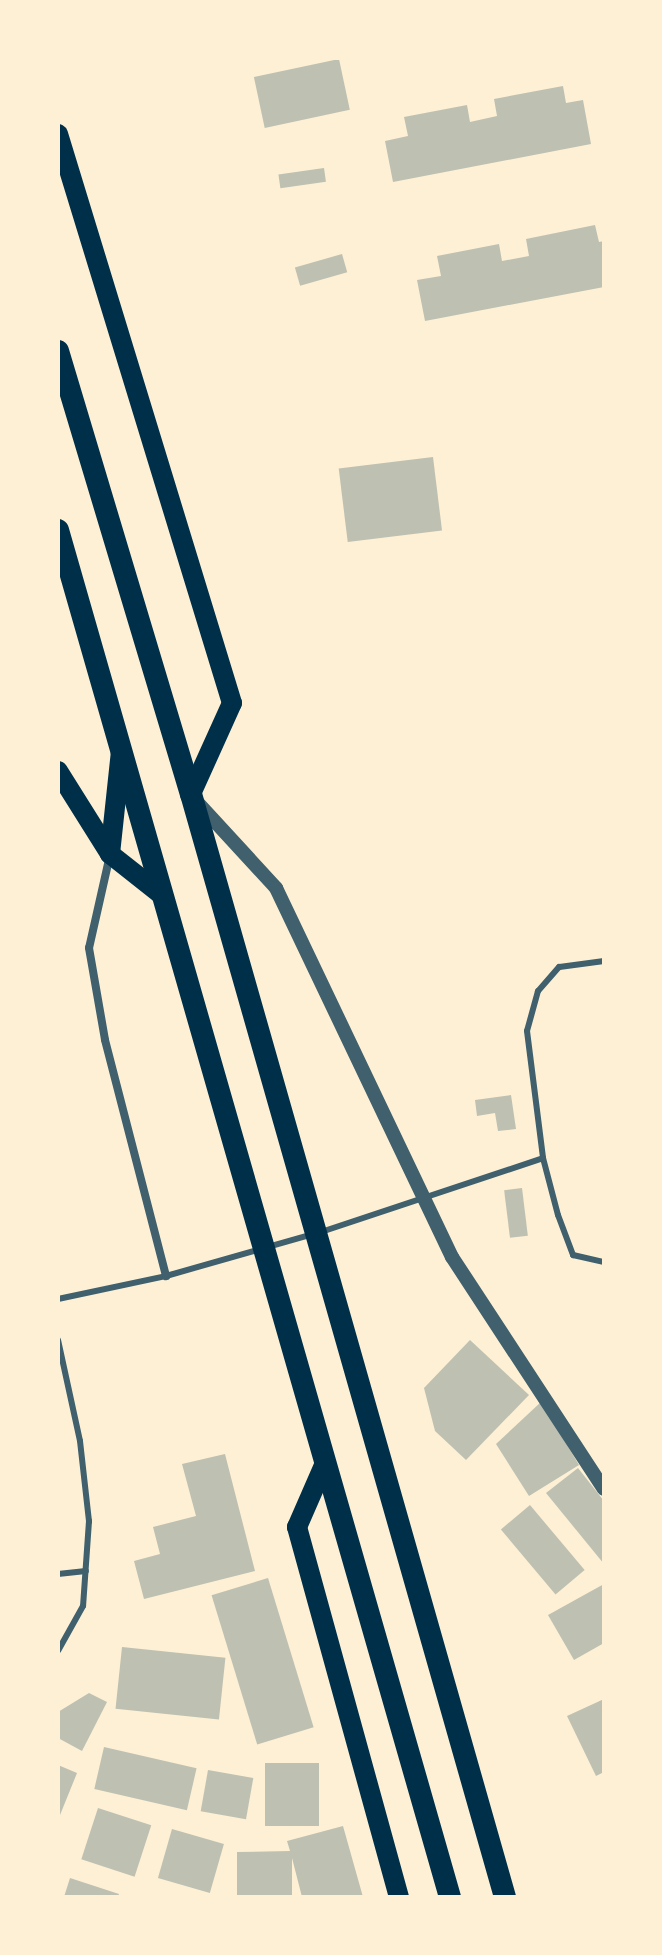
<!DOCTYPE html>
<style>
body{margin:0}
#map{position:relative;width:662px;height:1955px;overflow:hidden;background:#fdf0d5;font-family:Raleway,sans-serif}
div>[style]{position:absolute}
.building>*{inset:0;background:#bec0b2;transform-origin:0 0}
.service>*{height:6px;margin:-3px;padding:0 3px;transform-origin:3px;border-radius:3px;background:#3f606c}
.minor>*{height:8px;margin:-4px;padding:0 4px;transform-origin:4px;border-radius:4px;background:#3f606c}
.tertiary>*{height:14px;margin:-7px;padding:0 7px;transform-origin:7px;border-radius:7px;background:#3f606c}
.primary>*{height:20px;margin:-10px;padding:0 10px;transform-origin:10px;border-radius:10px;background:#003049}
.trunk>*{height:22px;margin:-11px;padding:0 11px;transform-origin:11px;border-radius:11px;background:#003049}
span{translate:-50% -50%;white-space:nowrap;text-align:center;line-height:1.15;-webkit-text-stroke:8px #fdf0d5;paint-order:stroke}
.frame{position:absolute;inset:0;border:60px solid #fdf0d5;pointer-events:none}
</style>
<div id="map">
<div class="building">
<i style="left:339px;top:59px;width:52px;height:87px;rotate:78deg"></i>
<i style="clip-path:polygon(563px 86px,566px 103px,583px 100px,591px 144px,393px 182px,385px 141px,408px 136px,404px 117px,467px 105px,470px 122px,497px 116px,494px 99px)"></i>
<i style="left:324px;top:168px;width:14px;height:46px;rotate:82deg"></i>
<i style="clip-path:polygon(595px 225px,599px 242px,604px 241px,604px 287px,425px 321px,417px 280px,441px 276px,437px 256px,499px 244px,502px 261px,529px 256px,526px 239px)"></i>
<i style="left:342px;top:254px;width:19px;height:49px;rotate:74deg"></i>
<i style="left:433px;top:457px;width:74px;height:95px;rotate:83deg"></i>
<i style="clip-path:polygon(511px 1095px,516px 1129px,498px 1131px,495px 1113px,477px 1116px,475px 1100px)"></i>
<i style="left:522px;top:1188px;width:48px;height:18px;rotate:83deg"></i>
<i style="clip-path:polygon(470px 1340px,529px 1395px,466px 1460px,435px 1431px,424px 1388px)"></i>
<i style="clip-path:polygon(541px 1402px,579px 1465px,529px 1496px,496px 1444px)"></i>
<i style="clip-path:polygon(225px 1454px,255px 1571px,144px 1599px,134px 1561px,160px 1554px,153px 1527px,196px 1516px,182px 1464px)"></i>
<i style="clip-path:polygon(578px 1468px,604px 1501px,604px 1564px,546px 1493px)"></i>
<i style="left:530px;top:1505px;width:85px;height:38px;rotate:50deg"></i>
<i style="left:268px;top:1578px;width:156px;height:59px;rotate:73deg"></i>
<i style="clip-path:polygon(604px 1584px,604px 1643px,574px 1660px,548px 1615px)"></i>
<i style="left:122px;top:1647px;width:104px;height:62px;rotate:6deg"></i>
<i style="clip-path:polygon(89px 1693px,107px 1702px,82px 1751px,58px 1738px,58px 1712px)"></i>
<i style="clip-path:polygon(604px 1699px,604px 1772px,596px 1776px,567px 1716px)"></i>
<i style="left:104px;top:1747px;width:95px;height:43px;rotate:13deg"></i>
<i style="left:265px;top:1763px;width:54px;height:63px"></i>
<i style="clip-path:polygon(58px 1765px,77px 1773px,58px 1820px)"></i>
<i style="left:208px;top:1770px;width:46px;height:42px;rotate:10deg"></i>
<i style="left:98px;top:1808px;width:56px;height:54px;rotate:18deg"></i>
<i style="clip-path:polygon(343px 1826px,363px 1897px,302px 1897px,292px 1858px,292px 1897px,237px 1897px,237px 1852px,290px 1851px,287px 1841px)"></i>
<i style="left:172px;top:1829px;width:54px;height:51px;rotate:16deg"></i>
<i style="clip-path:polygon(70px 1878px,119px 1894px,118px 1897px,64px 1897px)"></i>
</div>
<div class="service">
<i style="left:604px;top:961px;width:45px;rotate:172.4deg"></i>
<i style="left:559px;top:967px;width:32px;rotate:131deg"></i>
<i style="left:538px;top:991px;width:41px;rotate:105.4deg"></i>
<i style="left:527px;top:1031px;width:128px;rotate:82.8deg"></i>
<i style="left:543px;top:1158px;width:59px;rotate:75.3deg"></i>
<i style="left:558px;top:1215px;width:43px;rotate:69.4deg"></i>
<i style="left:573px;top:1255px;width:32px;rotate:13deg"></i>
<i style="left:321px;top:1232px;width:234px;rotate:-18.4deg"></i>
<i style="left:58px;top:1299px;width:110px;rotate:-12deg"></i>
<i style="left:166px;top:1276px;width:150px;rotate:-15.9deg"></i>
<i style="left:58px;top:1340px;width:103px;rotate:77.7deg"></i>
<i style="left:80px;top:1441px;width:81px;rotate:83.6deg"></i>
<i style="left:89px;top:1521px;width:85px;rotate:94deg"></i>
<i style="left:83px;top:1606px;width:51px;rotate:119.1deg"></i>
<i style="left:58px;top:1574px;width:28px;rotate:-6deg"></i>
</div>
<div class="minor">
<i style="left:110px;top:855px;width:95px;rotate:102.7deg"></i>
<i style="left:89px;top:948px;width:93px;rotate:80.1deg"></i>
<i style="left:105px;top:1040px;width:244px;rotate:75.5deg"></i>
</div>
<div class="tertiary">
<i style="left:197px;top:802px;width:117px;rotate:47.4deg"></i>
<i style="left:276px;top:888px;width:409px;rotate:64.5deg"></i>
<i style="left:452px;top:1257px;width:277px;rotate:56.8deg"></i>
</div>
<div class="primary">
<i style="left:58px;top:134px;width:595px;rotate:73deg"></i>
<i style="left:232px;top:703px;width:100px;rotate:114.3deg"></i>
<i style="left:58px;top:771px;width:98px;rotate:57.9deg"></i>
<i style="left:110px;top:854px;width:66px;rotate:38.3deg"></i>
<i style="left:110px;top:854px;width:104px;rotate:-83.9deg"></i>
<i style="left:325px;top:1463px;width:70px;rotate:113.6deg"></i>
<i style="left:297px;top:1527px;width:384px;rotate:74.6deg"></i>
</div>
<div class="trunk">
<i style="left:58px;top:351px;width:463px;rotate:73.3deg"></i>
<i style="left:191px;top:794px;width:1147px;rotate:74.11deg"></i>
<i style="left:58px;top:530px;width:1422px;rotate:74deg"></i>
</div>
<div class="frame"></div>
</div>
